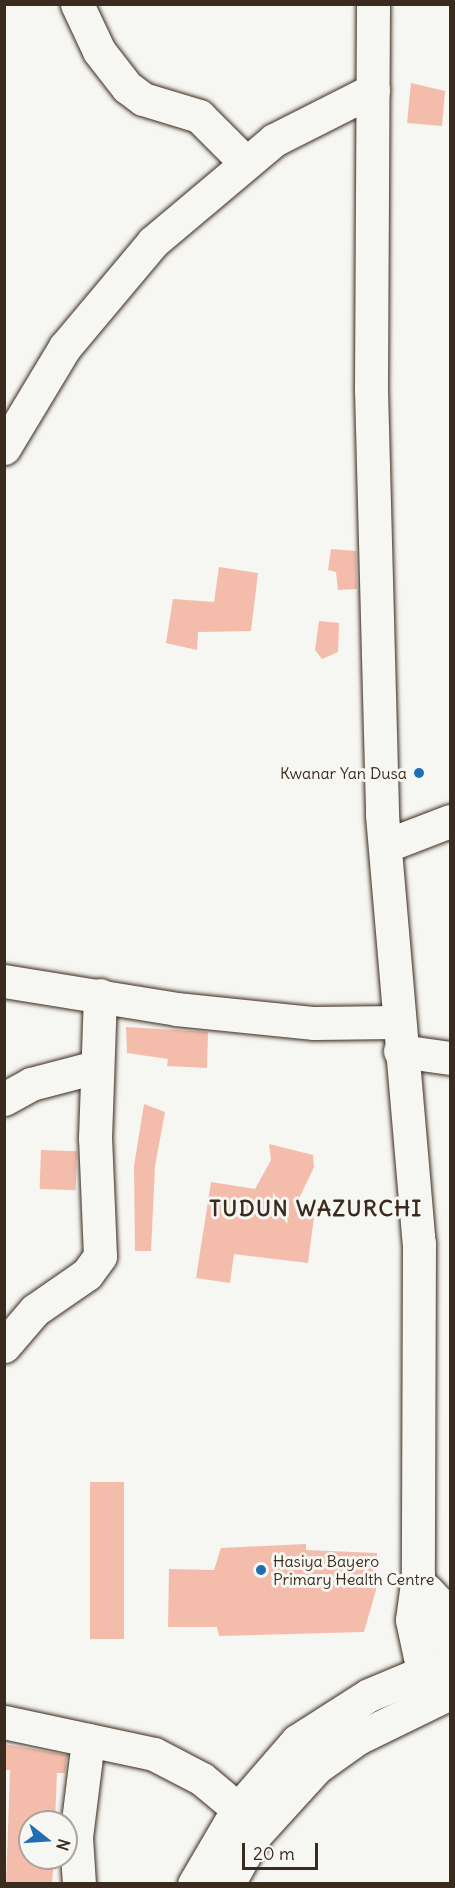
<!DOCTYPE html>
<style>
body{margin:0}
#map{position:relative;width:455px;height:1888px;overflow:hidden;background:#f6f6f2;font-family:Delius,sans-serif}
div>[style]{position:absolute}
.building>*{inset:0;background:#f4bcaa;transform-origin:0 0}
.roads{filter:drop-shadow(0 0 2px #3b2a1e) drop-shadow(0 0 2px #3b2a1e)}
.minor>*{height:33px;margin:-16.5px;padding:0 16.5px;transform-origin:16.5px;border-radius:16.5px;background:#f6f6f2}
.major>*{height:33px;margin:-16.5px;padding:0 16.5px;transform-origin:16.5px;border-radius:16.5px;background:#f6f6f2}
.dots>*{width:16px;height:16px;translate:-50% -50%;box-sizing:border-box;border:3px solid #f6f6f2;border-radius:50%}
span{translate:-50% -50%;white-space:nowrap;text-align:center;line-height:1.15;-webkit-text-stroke:6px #f6f6f2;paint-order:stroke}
.poi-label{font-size:16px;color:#3b2a1e}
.right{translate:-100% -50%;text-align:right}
.left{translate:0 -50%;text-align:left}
.district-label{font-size:22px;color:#3b2a1e;font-weight:700;letter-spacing:1.5px}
.frame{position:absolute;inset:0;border:6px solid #3b2a1e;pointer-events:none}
.north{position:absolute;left:18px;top:1810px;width:60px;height:60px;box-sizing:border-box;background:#f6f6f2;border:2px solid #aba49d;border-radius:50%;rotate:107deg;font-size:16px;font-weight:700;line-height:24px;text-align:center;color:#3b2a1e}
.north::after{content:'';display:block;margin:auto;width:21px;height:27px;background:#1f6fb2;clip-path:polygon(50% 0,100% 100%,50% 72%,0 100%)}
.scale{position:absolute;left:242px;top:1843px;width:76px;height:27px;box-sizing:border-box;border:3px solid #3b2a1e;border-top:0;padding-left:8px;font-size:18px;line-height:21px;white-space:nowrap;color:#3b2a1e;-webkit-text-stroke:4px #f6f6f2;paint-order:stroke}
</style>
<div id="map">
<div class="building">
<i style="clip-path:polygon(411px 83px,445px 91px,442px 126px,407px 123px)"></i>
<i style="clip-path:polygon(331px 549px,356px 551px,357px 589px,338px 590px,336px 572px,328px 570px)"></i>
<i style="clip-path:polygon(219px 567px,258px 573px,251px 631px,198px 632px,197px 650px,166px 643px,173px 599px,214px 602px)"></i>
<i style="clip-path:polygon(319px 621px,339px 623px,338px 652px,322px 659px,315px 650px)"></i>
<i style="clip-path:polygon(126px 1027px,208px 1032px,207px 1068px,167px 1066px,168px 1059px,127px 1053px)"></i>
<i style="clip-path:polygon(144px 1104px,165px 1112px,155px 1166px,151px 1251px,135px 1251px,134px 1166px)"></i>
<i style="clip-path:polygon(269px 1144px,313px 1155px,314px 1167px,296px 1205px,315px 1209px,308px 1263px,234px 1254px,230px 1283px,196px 1278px,211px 1182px,255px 1189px,271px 1160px)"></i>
<i style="left:41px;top:1150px;width:36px;height:39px;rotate:2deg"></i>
<i style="left:124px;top:1482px;width:157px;height:34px;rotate:90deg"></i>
<i style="clip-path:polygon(306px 1544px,306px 1550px,377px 1553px,376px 1590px,364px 1632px,219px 1636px,217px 1627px,168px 1627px,169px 1569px,214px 1570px,221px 1548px)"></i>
<i style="clip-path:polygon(4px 1744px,67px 1755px,65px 1773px,57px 1773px,55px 1822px,30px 1822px,30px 1858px,54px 1858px,52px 1884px,6px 1884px,10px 1770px,4px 1770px)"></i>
</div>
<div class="roads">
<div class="minor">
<i style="left:77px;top:4px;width:52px;rotate:64.9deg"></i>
<i style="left:99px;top:51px;width:46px;rotate:52.1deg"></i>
<i style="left:127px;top:87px;width:20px;rotate:37deg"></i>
<i style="left:143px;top:99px;width:59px;rotate:16.9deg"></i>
<i style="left:199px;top:116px;width:65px;rotate:45deg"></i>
<i style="left:373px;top:4px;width:385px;rotate:90.3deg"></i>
<i style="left:371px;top:389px;width:426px;rotate:88.5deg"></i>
<i style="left:382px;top:815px;width:430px;rotate:85.1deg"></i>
<i style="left:419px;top:1243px;width:333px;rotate:90.2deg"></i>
<i style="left:418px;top:1576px;width:44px;rotate:97.8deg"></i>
<i style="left:412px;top:1620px;width:81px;rotate:77.9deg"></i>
<i style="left:4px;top:448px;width:118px;rotate:-58.9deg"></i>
<i style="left:65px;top:347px;width:137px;rotate:-50deg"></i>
<i style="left:153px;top:242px;width:158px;rotate:-40.1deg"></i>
<i style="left:274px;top:140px;width:111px;rotate:-26.8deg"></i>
<i style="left:385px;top:846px;width:70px;rotate:-21deg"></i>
<i style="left:4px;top:981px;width:174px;rotate:9.2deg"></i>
<i style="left:176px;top:1009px;width:139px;rotate:5.8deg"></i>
<i style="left:314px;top:1023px;width:83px;rotate:-0.7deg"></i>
<i style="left:400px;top:1051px;width:50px;rotate:8deg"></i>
<i style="left:4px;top:1099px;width:31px;rotate:-29deg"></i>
<i style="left:31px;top:1084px;width:67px;rotate:-14.7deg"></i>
<i style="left:4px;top:1346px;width:48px;rotate:-49.3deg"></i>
<i style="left:35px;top:1310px;width:63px;rotate:-34.7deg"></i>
<i style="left:87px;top:1274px;width:22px;rotate:-54deg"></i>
<i style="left:100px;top:1256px;width:118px;rotate:-92.4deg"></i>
<i style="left:95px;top:1138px;width:143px;rotate:-88deg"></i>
<i style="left:427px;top:1591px;width:57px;rotate:66.1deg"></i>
<i style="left:4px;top:1722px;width:153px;rotate:12deg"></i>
<i style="left:154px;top:1754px;width:54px;rotate:27.5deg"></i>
<i style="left:202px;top:1779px;width:47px;rotate:39.8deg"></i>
<i style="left:79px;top:1884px;width:47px;rotate:-93.7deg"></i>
<i style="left:76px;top:1837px;width:98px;rotate:-82.9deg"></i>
</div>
<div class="major">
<i style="left:427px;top:1591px;width:33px;rotate:46deg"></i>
<i style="left:194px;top:1884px;width:87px;rotate:-59.6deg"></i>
<i style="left:238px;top:1809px;width:90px;rotate:-49.1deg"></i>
<i style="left:297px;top:1741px;width:85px;rotate:-32.6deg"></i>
<i style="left:369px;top:1695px;width:88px;rotate:-22.8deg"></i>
<i style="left:228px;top:1884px;width:57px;rotate:-60.8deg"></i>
<i style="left:256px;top:1834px;width:91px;rotate:-47.7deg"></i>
<i style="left:317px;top:1767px;width:50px;rotate:-35.3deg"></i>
<i style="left:358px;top:1738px;width:102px;rotate:-26.1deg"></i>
</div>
</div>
<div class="dots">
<i style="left:419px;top:773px;background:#1f6fb2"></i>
<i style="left:261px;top:1570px;background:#1f6fb2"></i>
</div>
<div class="poi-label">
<span class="right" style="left:407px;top:773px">Kwanar Yan Dusa</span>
<span class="left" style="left:273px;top:1570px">Hasiya Bayero<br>Primary Health Centre</span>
</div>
<div class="district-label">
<span style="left:316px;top:1209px">TUDUN WAZURCHI</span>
</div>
<div class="frame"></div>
<div class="north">N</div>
<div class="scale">20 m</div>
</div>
